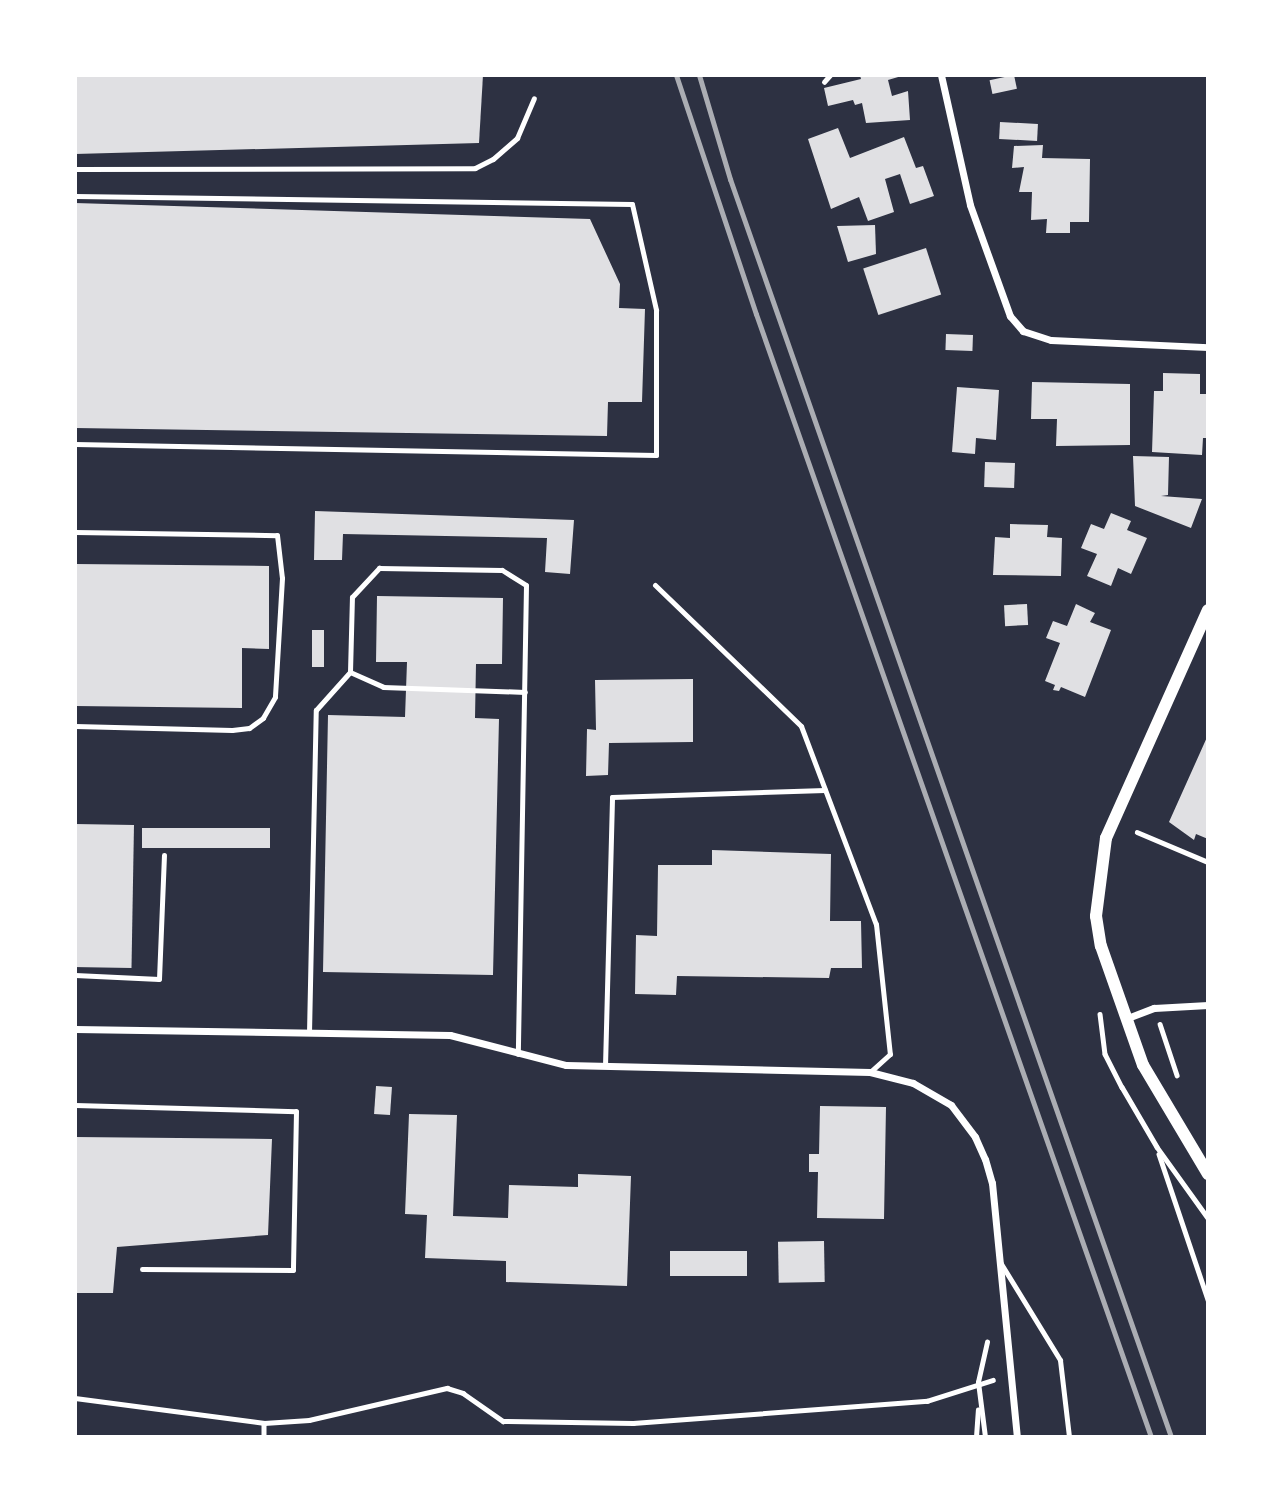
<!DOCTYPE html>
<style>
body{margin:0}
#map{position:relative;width:1283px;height:1512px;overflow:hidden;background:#2d3142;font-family:Mulish,sans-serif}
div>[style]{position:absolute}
.building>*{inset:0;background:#e0e0e3;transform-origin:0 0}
.path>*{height:4.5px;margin:-2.25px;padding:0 2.25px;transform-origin:2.25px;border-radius:2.25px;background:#fff}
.service>*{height:5px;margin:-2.5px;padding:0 2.5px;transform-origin:2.5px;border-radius:2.5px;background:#fff}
.minor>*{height:7px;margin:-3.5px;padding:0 3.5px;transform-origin:3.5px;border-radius:3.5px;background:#fff}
.tertiary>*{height:12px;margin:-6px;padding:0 6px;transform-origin:6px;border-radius:6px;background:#fff}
.rail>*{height:5px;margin:-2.5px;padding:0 2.5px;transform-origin:2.5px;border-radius:2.5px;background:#abadb3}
span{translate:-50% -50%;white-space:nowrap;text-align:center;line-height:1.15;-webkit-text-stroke:5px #fff;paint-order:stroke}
.frame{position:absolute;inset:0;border:77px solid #fff;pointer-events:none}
</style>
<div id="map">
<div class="building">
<i style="clip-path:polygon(75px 75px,483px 75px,479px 143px,75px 154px)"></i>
<i style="clip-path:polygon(860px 75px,905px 75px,888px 80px,892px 96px,908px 91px,910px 120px,866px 123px,862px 103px,855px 105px,853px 100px,828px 106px,824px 88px,861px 79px)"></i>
<i style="left:1014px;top:75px;width:14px;height:25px;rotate:78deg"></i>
<i style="left:1000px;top:122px;width:38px;height:17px;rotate:3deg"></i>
<i style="clip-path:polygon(838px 128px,850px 158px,904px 137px,916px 168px,923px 166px,934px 196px,910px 204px,900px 174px,885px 179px,894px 212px,868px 221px,859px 197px,831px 209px,808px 139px)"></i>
<i style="clip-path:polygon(1043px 145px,1042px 158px,1090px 159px,1089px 222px,1070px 222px,1070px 233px,1046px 233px,1047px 219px,1031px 220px,1032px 192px,1019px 192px,1024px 167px,1012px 168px,1014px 146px)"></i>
<i style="clip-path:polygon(75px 203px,590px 219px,620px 284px,619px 308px,645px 309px,642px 402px,608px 402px,607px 436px,75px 428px)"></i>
<i style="clip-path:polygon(875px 225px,876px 254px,848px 262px,837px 226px)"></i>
<i style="left:926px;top:248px;width:49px;height:66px;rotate:72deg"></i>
<i style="left:946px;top:334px;width:27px;height:16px;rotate:2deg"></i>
<i style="clip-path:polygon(1163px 373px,1200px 374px,1200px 394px,1208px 394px,1208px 438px,1203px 438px,1202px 455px,1152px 452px,1154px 391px,1163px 391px)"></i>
<i style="clip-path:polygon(1032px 382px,1130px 384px,1130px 445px,1056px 446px,1057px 419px,1031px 419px)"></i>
<i style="clip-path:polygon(957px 387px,999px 390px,996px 440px,976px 438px,975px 454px,952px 452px)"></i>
<i style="clip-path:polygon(1133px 456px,1169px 457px,1168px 495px,1161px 496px,1202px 499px,1191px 528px,1135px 506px)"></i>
<i style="left:985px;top:462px;width:30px;height:25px;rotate:2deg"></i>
<i style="clip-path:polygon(315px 511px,574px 520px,570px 574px,545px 572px,547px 538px,343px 534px,342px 560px,314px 560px)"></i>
<i style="clip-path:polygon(1111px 513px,1131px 521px,1127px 530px,1147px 538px,1131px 574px,1118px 568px,1111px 586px,1087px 576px,1097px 554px,1081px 548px,1091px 524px,1104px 529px)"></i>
<i style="clip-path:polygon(1010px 524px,1048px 525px,1047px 537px,1062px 538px,1061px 576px,993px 575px,995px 537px,1010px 538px)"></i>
<i style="clip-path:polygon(75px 564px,269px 566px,269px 649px,242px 648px,242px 708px,75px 706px)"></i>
<i style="clip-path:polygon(377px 596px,503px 598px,502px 664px,476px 664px,475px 718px,499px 719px,493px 975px,323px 972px,328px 715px,405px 717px,407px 662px,376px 662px)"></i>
<i style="left:1027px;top:604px;width:21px;height:23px;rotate:87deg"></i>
<i style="clip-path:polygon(1076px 604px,1095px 613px,1090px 622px,1111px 630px,1085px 697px,1061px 687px,1059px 691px,1053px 690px,1055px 685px,1045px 681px,1060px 643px,1046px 638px,1053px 621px,1067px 626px)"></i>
<i style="left:312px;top:630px;width:12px;height:37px"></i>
<i style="clip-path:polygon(693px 679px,693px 742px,609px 743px,608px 775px,586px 776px,587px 729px,596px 730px,595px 680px)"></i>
<i style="clip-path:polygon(1208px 735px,1208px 839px,1196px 834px,1194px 840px,1169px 822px)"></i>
<i style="left:75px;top:824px;width:59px;height:143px;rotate:1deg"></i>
<i style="left:270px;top:828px;width:20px;height:128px;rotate:90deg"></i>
<i style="clip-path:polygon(712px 850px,831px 854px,830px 921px,861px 921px,862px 968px,831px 968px,829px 978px,677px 976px,676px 995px,635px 994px,636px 935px,657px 936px,658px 865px,712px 865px)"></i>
<i style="left:376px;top:1086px;width:16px;height:28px;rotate:4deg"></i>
<i style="clip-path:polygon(820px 1106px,886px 1107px,884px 1219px,817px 1218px,818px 1172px,809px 1172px,809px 1154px,819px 1154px)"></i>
<i style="clip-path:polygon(409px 1114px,457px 1115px,453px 1216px,508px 1218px,509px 1185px,578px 1187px,578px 1174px,631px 1176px,627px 1286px,506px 1282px,506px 1261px,425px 1258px,427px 1215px,405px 1214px)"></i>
<i style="clip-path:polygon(75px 1137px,272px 1139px,268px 1235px,117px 1247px,113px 1293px,75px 1293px)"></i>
<i style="left:824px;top:1241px;width:41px;height:46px;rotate:89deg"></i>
<i style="left:670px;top:1251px;width:77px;height:25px"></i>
</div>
<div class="path">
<i style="left:824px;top:82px;width:9px;rotate:-49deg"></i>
<i style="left:1137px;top:832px;width:77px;rotate:22.9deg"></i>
<i style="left:1100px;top:1014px;width:40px;rotate:82.9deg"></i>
<i style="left:1105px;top:1054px;width:37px;rotate:63deg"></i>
<i style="left:1122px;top:1087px;width:69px;rotate:59.7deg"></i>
<i style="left:1157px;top:1147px;width:87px;rotate:54.3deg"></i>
<i style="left:1160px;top:1024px;width:54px;rotate:71.6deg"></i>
<i style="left:1159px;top:1154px;width:154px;rotate:71.4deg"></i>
<i style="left:75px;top:1398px;width:191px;rotate:7.5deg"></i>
<i style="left:264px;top:1423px;width:45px;rotate:-3.8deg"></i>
<i style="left:309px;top:1420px;width:142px;rotate:-13.1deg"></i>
<i style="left:447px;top:1388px;width:17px;rotate:17deg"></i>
<i style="left:463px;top:1393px;width:49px;rotate:35deg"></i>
<i style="left:503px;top:1421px;width:130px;rotate:0.9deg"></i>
<i style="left:633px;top:1423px;width:295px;rotate:-4.3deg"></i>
<i style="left:927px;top:1401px;width:69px;rotate:-17.7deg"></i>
<i style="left:264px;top:1423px;width:14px;rotate:90deg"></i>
<i style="left:976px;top:1437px;width:27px;rotate:-86deg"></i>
<i style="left:985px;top:1437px;width:55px;rotate:-97.3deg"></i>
<i style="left:978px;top:1382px;width:41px;rotate:-77.3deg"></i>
</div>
<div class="service">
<i style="left:75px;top:169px;width:400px;rotate:-0.1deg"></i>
<i style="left:475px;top:168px;width:20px;rotate:-27deg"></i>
<i style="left:493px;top:159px;width:32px;rotate:-41deg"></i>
<i style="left:517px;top:138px;width:43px;rotate:-67deg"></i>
<i style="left:75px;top:196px;width:557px;rotate:0.82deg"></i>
<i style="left:632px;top:204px;width:109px;rotate:77.2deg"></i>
<i style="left:656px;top:310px;width:145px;rotate:90deg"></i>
<i style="left:656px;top:455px;width:581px;rotate:-178.92deg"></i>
<i style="left:75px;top:532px;width:202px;rotate:0.9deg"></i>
<i style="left:277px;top:535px;width:43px;rotate:83.4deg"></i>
<i style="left:282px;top:578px;width:119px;rotate:93.4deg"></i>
<i style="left:275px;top:697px;width:24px;rotate:120deg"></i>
<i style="left:263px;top:718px;width:17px;rotate:144deg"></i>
<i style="left:249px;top:728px;width:17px;rotate:173deg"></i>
<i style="left:232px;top:730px;width:157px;rotate:-178.5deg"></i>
<i style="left:655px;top:585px;width:203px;rotate:44deg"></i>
<i style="left:801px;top:726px;width:212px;rotate:69.3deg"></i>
<i style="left:876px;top:924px;width:131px;rotate:83.9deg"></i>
<i style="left:890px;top:1054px;width:27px;rotate:138deg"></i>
<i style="left:350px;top:672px;width:36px;rotate:24deg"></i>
<i style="left:383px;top:687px;width:142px;rotate:2deg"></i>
<i style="left:75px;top:975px;width:84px;rotate:2.7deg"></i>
<i style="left:159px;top:979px;width:124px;rotate:-87.7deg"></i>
<i style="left:309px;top:1033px;width:323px;rotate:-88.8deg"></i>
<i style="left:316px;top:710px;width:51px;rotate:-48.2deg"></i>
<i style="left:350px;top:672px;width:75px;rotate:-88.5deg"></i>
<i style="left:352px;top:597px;width:40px;rotate:-47deg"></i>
<i style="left:379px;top:568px;width:123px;rotate:0.9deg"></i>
<i style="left:502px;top:570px;width:28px;rotate:32deg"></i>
<i style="left:526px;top:585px;width:469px;rotate:91deg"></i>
<i style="left:605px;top:1066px;width:269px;rotate:-88.5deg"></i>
<i style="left:612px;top:797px;width:213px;rotate:-1.9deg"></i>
<i style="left:75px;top:1105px;width:221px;rotate:1.6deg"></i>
<i style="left:296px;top:1111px;width:159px;rotate:91.1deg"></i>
<i style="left:293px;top:1270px;width:151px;rotate:-179.6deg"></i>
<i style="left:1000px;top:1262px;width:115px;rotate:58.5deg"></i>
<i style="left:1060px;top:1360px;width:78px;rotate:83.3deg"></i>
</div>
<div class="minor">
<i style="left:941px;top:75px;width:133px;rotate:77.4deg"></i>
<i style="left:970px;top:205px;width:118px;rotate:70.2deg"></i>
<i style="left:1010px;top:316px;width:20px;rotate:49deg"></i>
<i style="left:1023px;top:331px;width:29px;rotate:18deg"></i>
<i style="left:1051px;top:340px;width:157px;rotate:2.6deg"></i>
<i style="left:1125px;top:1019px;width:31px;rotate:-21deg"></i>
<i style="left:1154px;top:1008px;width:54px;rotate:-3.2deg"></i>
<i style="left:75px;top:1029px;width:375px;rotate:0.9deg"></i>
<i style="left:450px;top:1035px;width:120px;rotate:14.5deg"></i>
<i style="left:566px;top:1065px;width:304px;rotate:1.3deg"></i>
<i style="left:870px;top:1072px;width:44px;rotate:14.3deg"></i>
<i style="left:913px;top:1083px;width:44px;rotate:30.1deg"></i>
<i style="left:951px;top:1105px;width:40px;rotate:53deg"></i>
<i style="left:975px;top:1137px;width:24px;rotate:66deg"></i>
<i style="left:985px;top:1159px;width:25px;rotate:74deg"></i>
<i style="left:992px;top:1183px;width:255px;rotate:84.4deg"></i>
</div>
<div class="tertiary">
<i style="left:1208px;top:610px;width:250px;rotate:114.1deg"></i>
<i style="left:1106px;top:838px;width:79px;rotate:97.3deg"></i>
<i style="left:1096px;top:916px;width:30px;rotate:81deg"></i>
<i style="left:1101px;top:946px;width:126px;rotate:70.6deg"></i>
<i style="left:1143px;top:1065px;width:127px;rotate:59.2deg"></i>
</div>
<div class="rail">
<i style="left:676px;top:75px;width:252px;rotate:71.5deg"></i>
<i style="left:756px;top:314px;width:1190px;rotate:70.62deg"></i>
<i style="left:699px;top:75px;width:109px;rotate:73.4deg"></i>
<i style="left:730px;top:179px;width:1333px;rotate:70.68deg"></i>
</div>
<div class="frame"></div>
</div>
